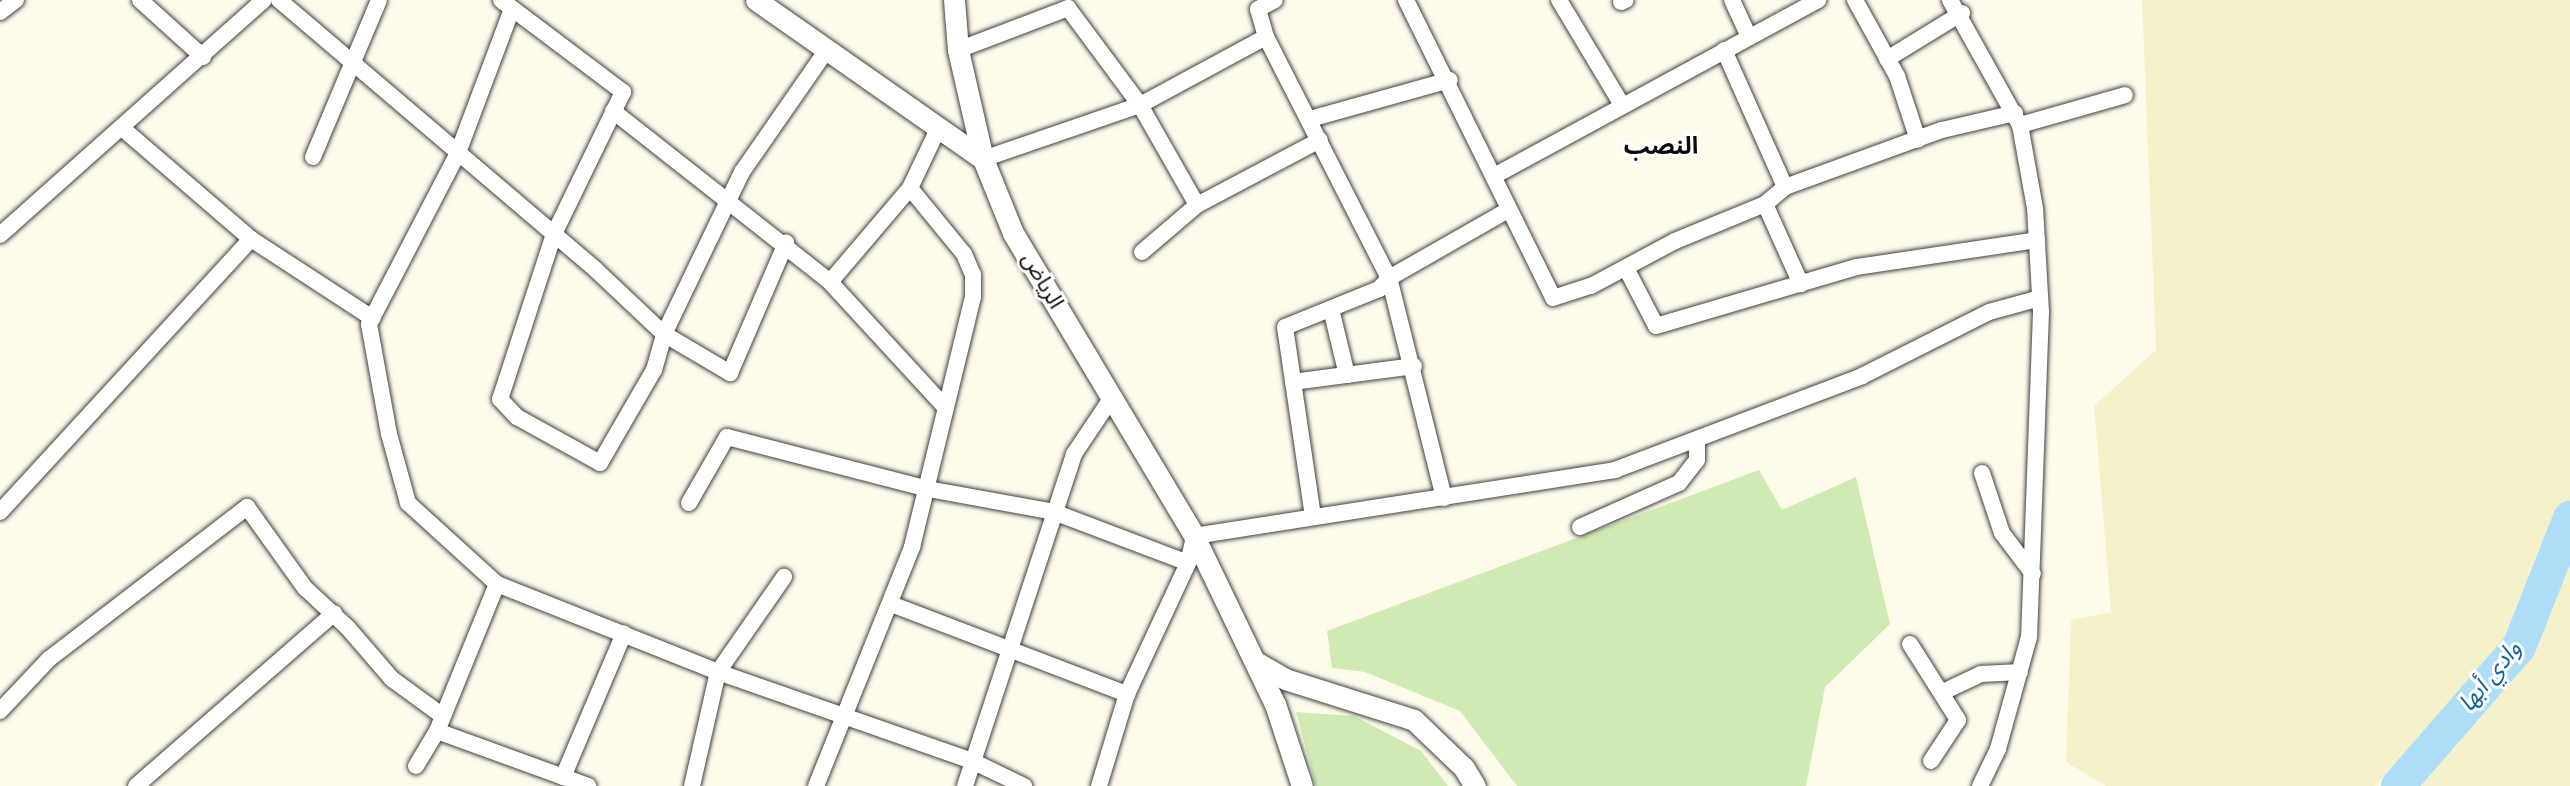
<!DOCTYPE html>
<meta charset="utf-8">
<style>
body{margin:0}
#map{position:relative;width:2570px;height:786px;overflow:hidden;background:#fffbeb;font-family:Spectral,"Noto Sans Arabic",serif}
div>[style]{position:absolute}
.farmland>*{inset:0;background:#f5f1ca}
.green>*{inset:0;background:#d0eab4}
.river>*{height:34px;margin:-17px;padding:0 17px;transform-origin:17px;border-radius:17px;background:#aeddf8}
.roads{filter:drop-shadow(0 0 2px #3f3f3f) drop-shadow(0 0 2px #3f3f3f)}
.minor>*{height:16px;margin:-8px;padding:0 8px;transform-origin:8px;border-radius:8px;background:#fff}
.tertiary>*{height:21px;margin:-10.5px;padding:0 10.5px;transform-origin:10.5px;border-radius:10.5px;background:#fff}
span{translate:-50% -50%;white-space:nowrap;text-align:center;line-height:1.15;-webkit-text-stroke:6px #fff;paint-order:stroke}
.street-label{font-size:22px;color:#0c0c0c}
.neighbourhood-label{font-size:24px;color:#0c0c0c;font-weight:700}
.water-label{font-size:24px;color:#1264a0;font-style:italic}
</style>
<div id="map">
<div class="farmland">
<i style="clip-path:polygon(2142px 0,2570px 0,2570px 786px,2414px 786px,2390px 769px,2375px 786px,2106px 786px,2066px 762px,2071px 620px,2111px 612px,2094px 406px,2156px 350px)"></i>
</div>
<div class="green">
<i style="clip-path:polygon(1759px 470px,1782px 510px,1856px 477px,1890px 624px,1825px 687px,1806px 786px,1517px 786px,1460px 711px,1365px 672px,1332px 668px,1327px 631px)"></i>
<i style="clip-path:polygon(1296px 712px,1354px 716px,1421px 751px,1448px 786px,1316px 786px)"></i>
</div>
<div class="river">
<i style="left:2398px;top:786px;width:184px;rotate:-49deg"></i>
<i style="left:2519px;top:647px;width:139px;rotate:-68.4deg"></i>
</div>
<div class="roads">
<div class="minor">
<i style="left:140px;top:0;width:85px;rotate:42.1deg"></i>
<i style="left:279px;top:0;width:416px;rotate:40.4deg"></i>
<i style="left:596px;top:270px;width:93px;rotate:43.3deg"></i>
<i style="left:664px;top:334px;width:77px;rotate:30.6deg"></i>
<i style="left:730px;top:373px;width:142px;rotate:-66.7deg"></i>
<i style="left:501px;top:0;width:153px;rotate:37deg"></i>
<i style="left:623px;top:92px;width:158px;rotate:115.9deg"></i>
<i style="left:554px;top:234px;width:174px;rotate:108.1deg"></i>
<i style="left:500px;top:399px;width:25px;rotate:47deg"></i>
<i style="left:517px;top:417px;width:95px;rotate:29deg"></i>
<i style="left:600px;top:463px;width:108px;rotate:-59.9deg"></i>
<i style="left:654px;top:370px;width:37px;rotate:-74deg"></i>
<i style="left:664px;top:334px;width:180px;rotate:-64.3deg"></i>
<i style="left:742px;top:172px;width:147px;rotate:-55.2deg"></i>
<i style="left:1406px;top:0;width:332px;rotate:63.7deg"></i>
<i style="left:1553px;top:298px;width:40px;rotate:-18deg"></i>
<i style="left:1591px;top:286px;width:95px;rotate:-28.2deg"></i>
<i style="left:1675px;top:241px;width:97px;rotate:-22.3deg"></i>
<i style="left:1765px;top:204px;width:26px;rotate:-40deg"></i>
<i style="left:1785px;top:187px;width:167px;rotate:-20deg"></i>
<i style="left:1942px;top:130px;width:75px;rotate:-13.1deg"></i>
<i style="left:1559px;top:0;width:122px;rotate:59deg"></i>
<i style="left:1732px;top:0;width:41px;rotate:65.3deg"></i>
<i style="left:1855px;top:0;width:87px;rotate:61.1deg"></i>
<i style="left:1897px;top:76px;width:67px;rotate:71.8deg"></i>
<i style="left:1950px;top:0;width:143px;rotate:60.8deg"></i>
<i style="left:2020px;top:125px;width:84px;rotate:79.8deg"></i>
<i style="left:2035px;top:208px;width:104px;rotate:86.7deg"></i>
<i style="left:2041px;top:312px;width:325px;rotate:92.1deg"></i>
<i style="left:2029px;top:637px;width:116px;rotate:105.5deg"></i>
<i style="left:1998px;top:749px;width:41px;rotate:115.9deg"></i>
<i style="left:1621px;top:2px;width:5px;rotate:-22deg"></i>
<i style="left:512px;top:9px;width:154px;rotate:110.6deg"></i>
<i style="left:458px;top:153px;width:193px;rotate:117.5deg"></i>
<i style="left:369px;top:324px;width:112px;rotate:79.7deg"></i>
<i style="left:389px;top:434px;width:72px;rotate:74.6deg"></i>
<i style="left:408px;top:503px;width:120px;rotate:42.3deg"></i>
<i style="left:497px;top:584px;width:238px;rotate:21.7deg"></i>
<i style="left:718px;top:672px;width:116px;rotate:-55.2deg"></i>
<i style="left:0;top:12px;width:20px;rotate:-37deg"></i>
<i style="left:1266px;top:37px;width:271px;rotate:63deg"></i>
<i style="left:1389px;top:278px;width:15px;rotate:132deg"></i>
<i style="left:1379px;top:289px;width:101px;rotate:158deg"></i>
<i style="left:1285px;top:327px;width:191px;rotate:81.6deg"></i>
<i style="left:958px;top:50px;width:118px;rotate:-20.9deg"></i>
<i style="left:1068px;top:8px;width:121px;rotate:53.4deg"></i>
<i style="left:1140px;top:105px;width:115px;rotate:60.3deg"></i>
<i style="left:1724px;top:50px;width:150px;rotate:66deg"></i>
<i style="left:1887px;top:59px;width:88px;rotate:-31.5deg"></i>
<i style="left:613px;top:111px;width:276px;rotate:38.2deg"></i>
<i style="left:830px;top:282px;width:171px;rotate:47.4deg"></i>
<i style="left:1310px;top:119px;width:145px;rotate:-15.6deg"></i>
<i style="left:2020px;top:125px;width:109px;rotate:-15.9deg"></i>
<i style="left:122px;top:128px;width:170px;rotate:40.7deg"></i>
<i style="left:251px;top:239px;width:145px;rotate:33.1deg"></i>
<i style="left:313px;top:157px;width:170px;rotate:-67.2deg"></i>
<i style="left:983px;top:159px;width:166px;rotate:-19deg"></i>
<i style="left:1140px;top:105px;width:143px;rotate:-28.4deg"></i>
<i style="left:1266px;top:37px;width:29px;rotate:-106deg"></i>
<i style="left:1258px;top:9px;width:19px;rotate:-28deg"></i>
<i style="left:1494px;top:176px;width:369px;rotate:-28.5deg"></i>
<i style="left:1765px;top:204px;width:88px;rotate:65.8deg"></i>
<i style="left:0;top:235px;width:353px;rotate:-41.7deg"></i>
<i style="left:1142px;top:252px;width:72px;rotate:-40.5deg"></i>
<i style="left:1197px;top:205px;width:139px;rotate:-27.9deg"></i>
<i style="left:1627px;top:270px;width:63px;rotate:62.6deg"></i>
<i style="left:1656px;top:326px;width:209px;rotate:-16.4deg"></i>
<i style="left:1857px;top:267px;width:182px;rotate:-8.5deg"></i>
<i style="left:830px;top:282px;width:123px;rotate:-49.6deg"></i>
<i style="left:910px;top:188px;width:68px;rotate:-64.6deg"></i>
<i style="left:1331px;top:309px;width:68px;rotate:76.4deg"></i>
<i style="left:1293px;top:382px;width:122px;rotate:-7.5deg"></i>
<i style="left:1982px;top:473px;width:63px;rotate:71.6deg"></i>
<i style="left:2002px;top:533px;width:51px;rotate:52.9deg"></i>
<i style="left:1444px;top:498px;width:227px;rotate:-104deg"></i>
<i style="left:1389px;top:278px;width:137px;rotate:-29.7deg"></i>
<i style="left:689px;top:503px;width:76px;rotate:-60.1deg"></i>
<i style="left:727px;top:437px;width:208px;rotate:14.5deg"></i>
<i style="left:928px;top:489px;width:128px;rotate:10.3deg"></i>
<i style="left:1054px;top:512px;width:143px;rotate:20.8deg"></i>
<i style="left:0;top:512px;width:371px;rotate:-47.4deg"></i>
<i style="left:1580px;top:527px;width:108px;rotate:-24deg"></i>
<i style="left:1679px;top:483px;width:29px;rotate:-52deg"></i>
<i style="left:1697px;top:460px;width:18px;rotate:-90deg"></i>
<i style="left:891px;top:604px;width:253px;rotate:20.9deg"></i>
<i style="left:1910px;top:644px;width:90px;rotate:57.7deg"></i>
<i style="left:1958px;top:720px;width:49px;rotate:123.4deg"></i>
<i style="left:1943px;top:692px;width:42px;rotate:-25.3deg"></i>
<i style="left:1981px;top:674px;width:39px;rotate:-3deg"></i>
<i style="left:0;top:711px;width:71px;rotate:-46.7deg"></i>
<i style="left:49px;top:659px;width:250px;rotate:-37.5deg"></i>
<i style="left:247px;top:507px;width:100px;rotate:54.4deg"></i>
<i style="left:305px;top:588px;width:59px;rotate:42.9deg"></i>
<i style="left:348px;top:628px;width:67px;rotate:49.2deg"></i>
<i style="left:392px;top:679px;width:59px;rotate:36.1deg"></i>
<i style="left:437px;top:731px;width:161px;rotate:20deg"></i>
<i style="left:416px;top:766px;width:41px;rotate:-59deg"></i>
<i style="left:437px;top:731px;width:159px;rotate:-67.8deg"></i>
<i style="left:563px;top:777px;width:156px;rotate:-67deg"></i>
<i style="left:136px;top:786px;width:263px;rotate:-41.1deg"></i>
<i style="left:692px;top:786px;width:117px;rotate:-77.2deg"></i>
<i style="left:718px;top:672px;width:269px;rotate:19.3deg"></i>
<i style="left:972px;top:761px;width:58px;rotate:25.7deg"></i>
<i style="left:816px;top:786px;width:258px;rotate:-68.1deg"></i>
<i style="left:912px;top:547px;width:258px;rotate:-76.3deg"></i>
<i style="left:973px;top:296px;width:21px;rotate:-90deg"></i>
<i style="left:973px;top:275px;width:23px;rotate:-113deg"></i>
<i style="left:964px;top:254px;width:85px;rotate:-129.3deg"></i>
<i style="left:965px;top:786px;width:349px;rotate:-71.8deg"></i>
<i style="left:1074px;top:454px;width:66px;rotate:-56.1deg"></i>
<i style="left:1099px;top:786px;width:96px;rotate:-73.1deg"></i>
<i style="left:1127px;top:694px;width:145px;rotate:-65deg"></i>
<i style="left:1188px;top:563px;width:28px;rotate:-77deg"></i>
<i style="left:1194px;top:536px;width:426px;rotate:-8.9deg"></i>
<i style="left:1615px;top:470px;width:264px;rotate:-20.8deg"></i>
<i style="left:1862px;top:376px;width:142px;rotate:-26.7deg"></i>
<i style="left:1989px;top:312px;width:53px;rotate:-15.4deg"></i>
</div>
<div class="tertiary">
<i style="left:756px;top:0;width:277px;rotate:35deg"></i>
<i style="left:954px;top:0;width:50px;rotate:85.4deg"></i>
<i style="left:958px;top:50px;width:112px;rotate:77.1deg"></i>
<i style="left:983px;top:159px;width:80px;rotate:67.9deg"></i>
<i style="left:1013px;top:233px;width:353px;rotate:59.1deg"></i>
<i style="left:1194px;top:536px;width:187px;rotate:64.3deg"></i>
<i style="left:1275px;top:704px;width:86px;rotate:71.8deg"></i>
<i style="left:1256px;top:662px;width:34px;rotate:30deg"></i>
<i style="left:1285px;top:679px;width:135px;rotate:17.6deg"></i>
<i style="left:1414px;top:720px;width:69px;rotate:43.8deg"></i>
<i style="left:1464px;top:768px;width:21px;rotate:59deg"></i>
</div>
</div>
<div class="street-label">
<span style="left:1042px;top:281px;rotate:60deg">الرياض</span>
</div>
<div class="neighbourhood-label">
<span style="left:1661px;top:148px">النصب</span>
</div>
<div class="water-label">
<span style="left:2491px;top:677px;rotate:-51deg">وادي أبها</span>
</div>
</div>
